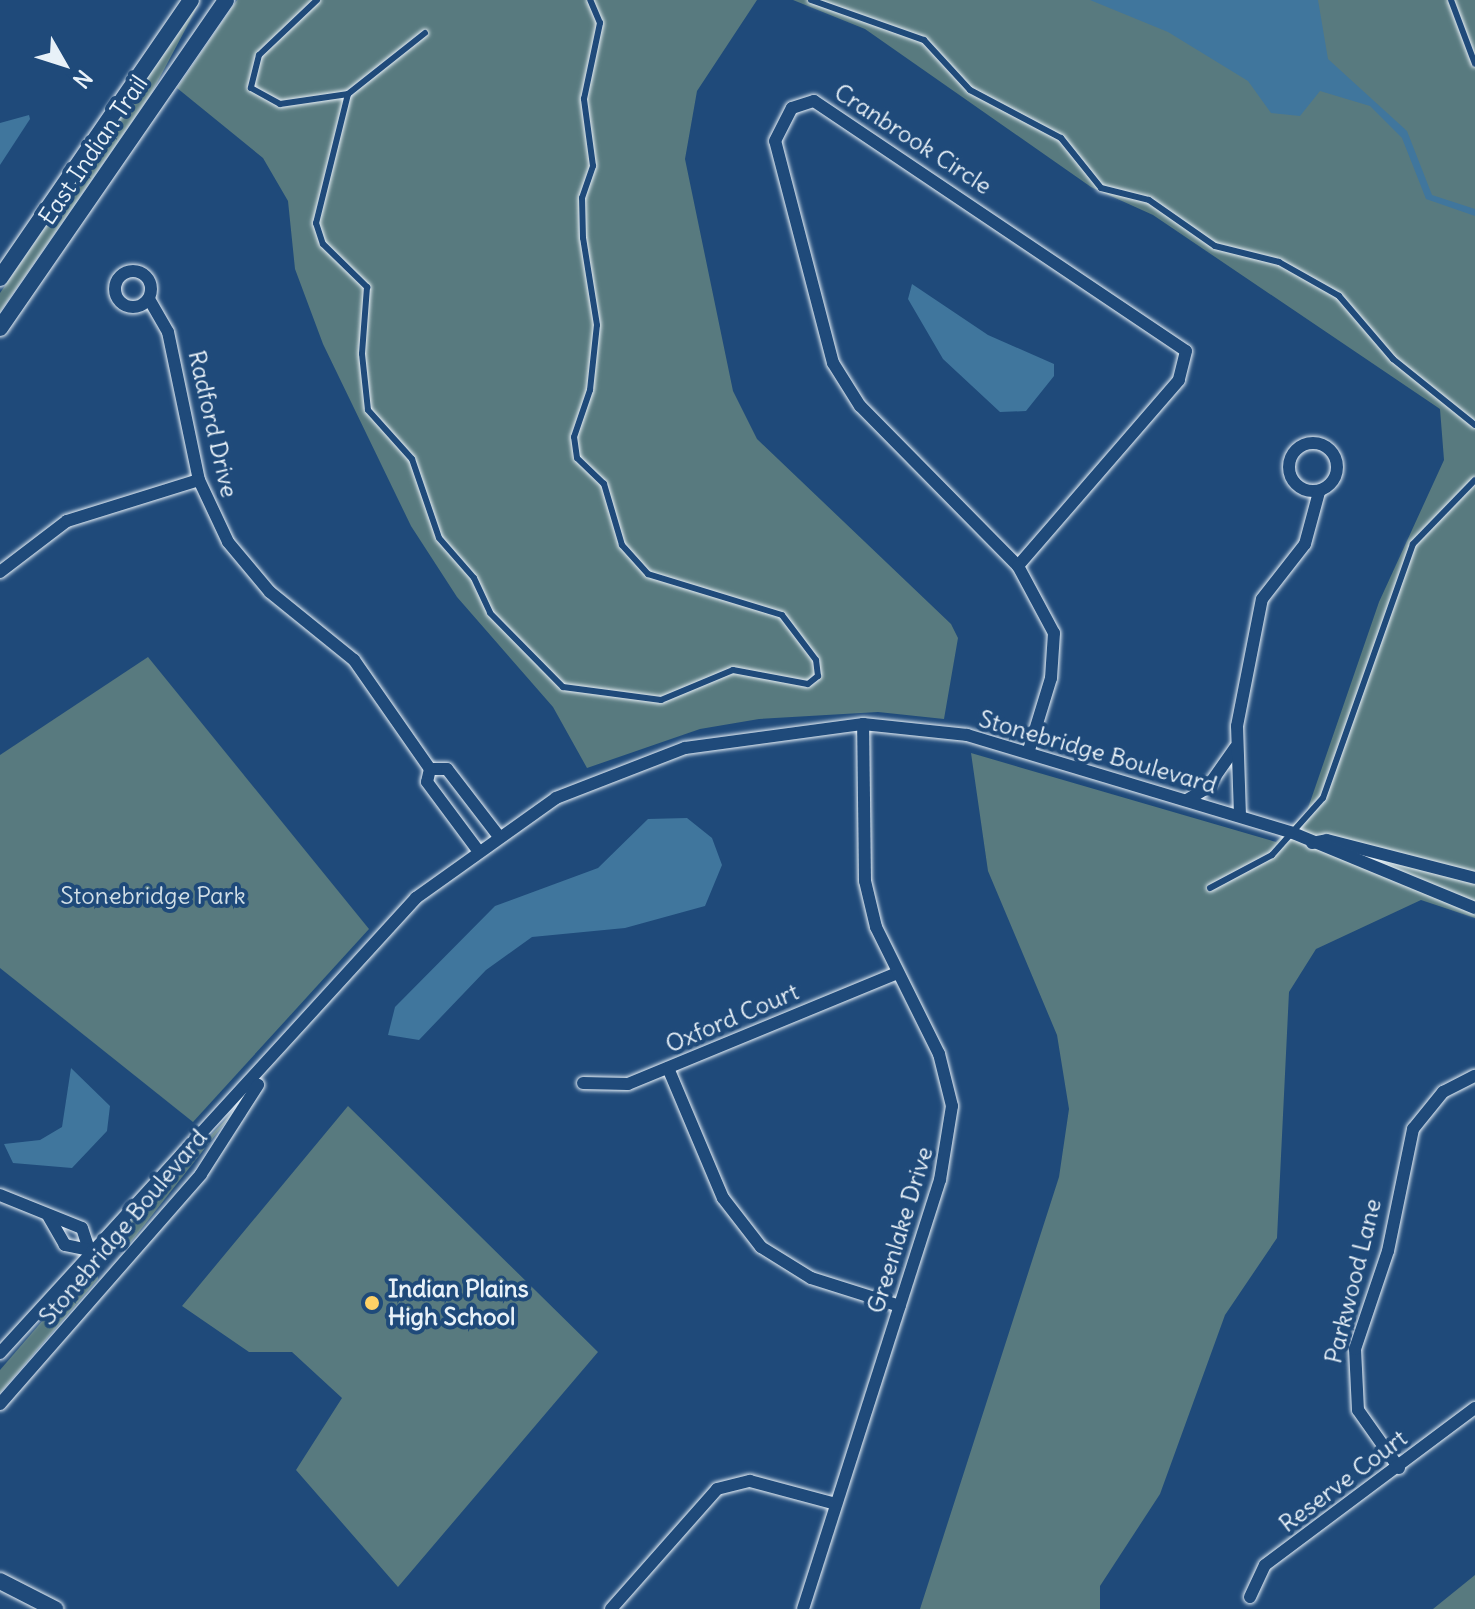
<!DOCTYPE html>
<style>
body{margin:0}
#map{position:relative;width:1475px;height:1609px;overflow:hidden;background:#1f4a7a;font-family:Delius,sans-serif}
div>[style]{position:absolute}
.green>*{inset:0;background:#587a7f}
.water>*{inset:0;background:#40769d}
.roads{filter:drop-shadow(0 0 2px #e8f1f8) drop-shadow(0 0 2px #e8f1f8)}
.service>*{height:6px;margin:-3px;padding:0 3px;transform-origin:3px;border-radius:3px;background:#1f4a7a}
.minor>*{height:12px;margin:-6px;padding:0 6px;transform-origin:6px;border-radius:6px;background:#1f4a7a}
.minor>.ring{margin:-6px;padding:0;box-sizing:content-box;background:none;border:12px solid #1f4a7a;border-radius:50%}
.secondary>*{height:16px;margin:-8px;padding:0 8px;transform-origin:8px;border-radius:8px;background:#1f4a7a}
.dots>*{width:22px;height:22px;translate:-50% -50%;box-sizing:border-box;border:4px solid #1f4a7a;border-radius:50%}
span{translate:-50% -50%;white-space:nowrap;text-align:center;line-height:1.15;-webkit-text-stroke:8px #1f4a7a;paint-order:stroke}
.street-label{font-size:24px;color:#e8f1f8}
.park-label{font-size:24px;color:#d2dfe6}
.poi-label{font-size:24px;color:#e8f1f8;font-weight:700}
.left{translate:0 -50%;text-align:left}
.north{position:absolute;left:24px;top:24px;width:80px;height:80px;-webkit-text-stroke:6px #1f4a7a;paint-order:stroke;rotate:129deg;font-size:22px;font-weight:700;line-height:32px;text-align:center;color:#e8f1f8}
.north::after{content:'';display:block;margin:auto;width:28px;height:36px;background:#e8f1f8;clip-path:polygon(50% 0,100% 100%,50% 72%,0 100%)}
</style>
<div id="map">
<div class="green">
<i style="clip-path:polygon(201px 0,151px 94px,0 312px,0 293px)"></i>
<i style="clip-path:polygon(237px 0,757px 0,697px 91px,685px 159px,733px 391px,757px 439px,951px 624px,958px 638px,944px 719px,878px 712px,759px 719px,700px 729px,587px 768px,553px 707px,457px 597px,411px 526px,323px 344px,295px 269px,288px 201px,263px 158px,177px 88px)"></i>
<i style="clip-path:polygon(793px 0,1475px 0,1475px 918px,1421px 900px,1316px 949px,1289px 992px,1277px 1238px,1225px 1315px,1160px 1494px,1100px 1586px,1100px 1609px,920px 1609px,1059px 1177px,1069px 1109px,1057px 1035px,988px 871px,971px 753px,1276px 842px,1307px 811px,1379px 602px,1444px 460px,1440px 409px,1153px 215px,1091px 187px,865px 29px)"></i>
<i style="clip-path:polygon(148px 657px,369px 929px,193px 1122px,0 968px,0 755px)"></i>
<i style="clip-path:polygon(348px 1106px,598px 1352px,398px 1587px,296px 1470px,342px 1398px,292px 1352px,249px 1352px,182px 1306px)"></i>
<i style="clip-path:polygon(235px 1110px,127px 1247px,117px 1249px,114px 1239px,140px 1209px)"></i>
<i style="clip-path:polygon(88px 1268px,97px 1269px,98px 1279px,0 1393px,0 1370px)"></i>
<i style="clip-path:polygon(1475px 1575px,1475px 1609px,1433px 1609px)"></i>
</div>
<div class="water">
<i style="clip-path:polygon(1090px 0,1318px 0,1328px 59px,1407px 131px,1432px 195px,1475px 209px,1475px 216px,1426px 199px,1402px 138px,1370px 106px,1320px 91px,1300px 116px,1271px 113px,1248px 81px,1168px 32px)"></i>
<i style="clip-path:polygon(29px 115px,30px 119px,0 165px,0 123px)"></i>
<i style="clip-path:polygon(912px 284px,988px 335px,1054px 364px,1054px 376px,1026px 411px,1000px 412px,943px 359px,908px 299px)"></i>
<i style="clip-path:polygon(687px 818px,712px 838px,722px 865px,705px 906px,625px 928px,532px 937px,486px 970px,419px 1040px,388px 1035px,395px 1007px,495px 906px,598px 868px,648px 819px)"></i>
<i style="clip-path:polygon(71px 1068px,110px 1106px,107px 1131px,72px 1168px,13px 1163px,4px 1144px,40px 1140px,62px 1127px)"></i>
</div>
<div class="roads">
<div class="service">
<i style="left:317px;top:0;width:80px;rotate:136.5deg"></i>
<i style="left:259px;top:55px;width:34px;rotate:104deg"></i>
<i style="left:251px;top:88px;width:33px;rotate:29deg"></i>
<i style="left:280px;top:104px;width:69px;rotate:-8.4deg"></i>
<i style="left:811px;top:0;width:120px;rotate:19.5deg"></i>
<i style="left:924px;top:40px;width:68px;rotate:47.4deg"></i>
<i style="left:970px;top:90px;width:103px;rotate:27.8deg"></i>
<i style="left:1061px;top:138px;width:64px;rotate:51.3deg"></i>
<i style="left:1101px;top:188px;width:49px;rotate:14deg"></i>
<i style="left:1149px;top:200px;width:80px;rotate:34.9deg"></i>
<i style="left:1215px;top:246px;width:66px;rotate:14deg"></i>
<i style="left:1279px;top:262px;width:69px;rotate:29.5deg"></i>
<i style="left:1339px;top:296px;width:83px;rotate:49.4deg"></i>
<i style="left:1393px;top:359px;width:105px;rotate:38.8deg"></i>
<i style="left:1451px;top:0;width:68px;rotate:69.4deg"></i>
<i style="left:425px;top:33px;width:98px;rotate:141.6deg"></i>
<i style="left:348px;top:94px;width:133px;rotate:103.9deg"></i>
<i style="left:316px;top:223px;width:22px;rotate:72deg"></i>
<i style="left:323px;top:244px;width:62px;rotate:44.3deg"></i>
<i style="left:367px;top:287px;width:67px;rotate:94.3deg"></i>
<i style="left:362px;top:354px;width:56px;rotate:83.9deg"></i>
<i style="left:368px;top:410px;width:66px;rotate:48.1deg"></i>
<i style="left:412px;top:459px;width:83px;rotate:71.1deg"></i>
<i style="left:439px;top:538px;width:53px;rotate:48.8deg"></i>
<i style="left:474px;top:578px;width:38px;rotate:65deg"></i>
<i style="left:490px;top:613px;width:104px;rotate:45.4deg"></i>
<i style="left:563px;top:687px;width:99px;rotate:7.6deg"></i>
<i style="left:661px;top:700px;width:78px;rotate:-22.6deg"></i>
<i style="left:733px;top:670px;width:76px;rotate:10.6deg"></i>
<i style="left:808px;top:684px;width:13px;rotate:-39deg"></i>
<i style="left:818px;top:676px;width:16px;rotate:-97deg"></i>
<i style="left:816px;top:660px;width:56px;rotate:-127.1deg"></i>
<i style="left:782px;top:615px;width:140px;rotate:-163deg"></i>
<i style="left:648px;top:574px;width:39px;rotate:-132deg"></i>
<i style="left:622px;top:545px;width:64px;rotate:-106.4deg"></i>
<i style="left:604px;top:484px;width:37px;rotate:-136deg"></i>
<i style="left:577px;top:458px;width:21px;rotate:-98deg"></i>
<i style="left:574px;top:437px;width:50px;rotate:-71.2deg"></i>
<i style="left:590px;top:390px;width:65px;rotate:-83.9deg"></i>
<i style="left:597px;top:325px;width:88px;rotate:-99.1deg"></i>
<i style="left:583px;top:238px;width:40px;rotate:-91.4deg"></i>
<i style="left:582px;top:198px;width:34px;rotate:-71deg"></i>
<i style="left:593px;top:166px;width:68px;rotate:-97.7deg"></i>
<i style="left:584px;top:99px;width:78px;rotate:-78.1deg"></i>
<i style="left:600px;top:23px;width:25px;rotate:-113deg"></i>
<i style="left:1210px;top:888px;width:70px;rotate:-28deg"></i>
<i style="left:1272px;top:855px;width:76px;rotate:-48.2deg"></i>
<i style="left:1323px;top:798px;width:269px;rotate:-70.5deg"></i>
<i style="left:1413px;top:544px;width:89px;rotate:-45.9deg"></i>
</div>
<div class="minor">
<i style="left:814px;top:101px;width:448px;rotate:33.9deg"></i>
<i style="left:1186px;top:351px;width:30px;rotate:104deg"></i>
<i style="left:1179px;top:380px;width:246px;rotate:130.9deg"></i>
<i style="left:1018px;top:566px;width:225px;rotate:-134.6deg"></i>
<i style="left:860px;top:406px;width:51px;rotate:-122.1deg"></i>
<i style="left:833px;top:363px;width:229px;rotate:-104.6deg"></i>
<i style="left:775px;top:141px;width:37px;rotate:-63deg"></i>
<i style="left:792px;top:108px;width:23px;rotate:-18deg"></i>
<i class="ring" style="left:115px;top:271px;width:24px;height:24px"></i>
<i style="left:149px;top:299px;width:38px;rotate:60deg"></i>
<i style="left:168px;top:332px;width:151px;rotate:78.2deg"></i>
<i style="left:199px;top:480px;width:68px;rotate:64.9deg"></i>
<i style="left:228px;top:542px;width:65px;rotate:50deg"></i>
<i style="left:270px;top:592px;width:108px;rotate:39deg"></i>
<i style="left:354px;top:660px;width:133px;rotate:55.1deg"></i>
<i class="ring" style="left:1289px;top:443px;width:36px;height:36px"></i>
<i style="left:1018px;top:566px;width:76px;rotate:61.8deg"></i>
<i style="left:1054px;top:633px;width:45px;rotate:93.8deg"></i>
<i style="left:1051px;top:678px;width:75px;rotate:107deg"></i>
<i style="left:0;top:572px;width:84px;rotate:-37.3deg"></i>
<i style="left:67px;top:521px;width:138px;rotate:-17.3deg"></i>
<i style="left:430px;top:769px;width:17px"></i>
<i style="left:447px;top:769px;width:82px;rotate:52.4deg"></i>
<i style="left:430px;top:769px;width:13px;rotate:103deg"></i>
<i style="left:427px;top:782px;width:84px;rotate:53.3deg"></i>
<i style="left:1187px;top:800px;width:23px;rotate:-31deg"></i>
<i style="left:1207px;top:788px;width:49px;rotate:-55deg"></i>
<i style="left:1240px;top:816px;width:90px;rotate:-91.9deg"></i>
<i style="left:1237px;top:726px;width:129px;rotate:-78.9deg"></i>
<i style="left:1262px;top:599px;width:70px;rotate:-52deg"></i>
<i style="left:1305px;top:544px;width:54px;rotate:-74.9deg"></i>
<i style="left:1312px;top:843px;width:15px;rotate:-11deg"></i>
<i style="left:1327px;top:840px;width:153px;rotate:14.4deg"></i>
<i style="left:668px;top:1068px;width:141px;rotate:67.1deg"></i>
<i style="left:723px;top:1198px;width:62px;rotate:52.2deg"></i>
<i style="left:761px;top:1247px;width:59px;rotate:31.8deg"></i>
<i style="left:811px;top:1278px;width:93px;rotate:17.5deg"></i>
<i style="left:583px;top:1083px;width:45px;rotate:1.3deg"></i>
<i style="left:628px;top:1084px;width:289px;rotate:-22.4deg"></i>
<i style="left:0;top:1195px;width:88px;rotate:21.9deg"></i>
<i style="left:82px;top:1228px;width:23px;rotate:72deg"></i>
<i style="left:89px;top:1250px;width:25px;rotate:-168deg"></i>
<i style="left:65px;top:1245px;width:34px;rotate:-120deg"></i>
<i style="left:0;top:1353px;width:617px;rotate:-47.56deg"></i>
<i style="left:416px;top:898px;width:172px;rotate:-35.5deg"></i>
<i style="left:556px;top:798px;width:138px;rotate:-21.2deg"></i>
<i style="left:685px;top:748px;width:180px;rotate:-7.7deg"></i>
<i style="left:863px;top:724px;width:105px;rotate:6deg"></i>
<i style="left:967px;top:735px;width:340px;rotate:16.7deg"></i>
<i style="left:1293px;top:833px;width:197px;rotate:22.4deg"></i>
<i style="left:0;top:1404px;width:305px;rotate:-48.8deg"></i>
<i style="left:201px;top:1174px;width:106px;rotate:-57.4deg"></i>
<i style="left:1399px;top:1468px;width:71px;rotate:-125.3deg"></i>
<i style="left:1358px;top:1410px;width:61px;rotate:-92.8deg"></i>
<i style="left:1355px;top:1349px;width:103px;rotate:-71.4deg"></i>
<i style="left:1388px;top:1251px;width:125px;rotate:-78.4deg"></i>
<i style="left:1413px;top:1129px;width:48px;rotate:-51deg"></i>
<i style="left:1443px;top:1092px;width:36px;rotate:-27deg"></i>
<i style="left:1250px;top:1597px;width:35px;rotate:-65deg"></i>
<i style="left:1265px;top:1565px;width:262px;rotate:-36.8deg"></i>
<i style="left:611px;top:1609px;width:160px;rotate:-48.5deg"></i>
<i style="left:717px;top:1489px;width:34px;rotate:-14deg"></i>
<i style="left:750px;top:1481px;width:89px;rotate:15deg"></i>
<i style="left:803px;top:1609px;width:450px;rotate:-72.3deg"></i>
<i style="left:940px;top:1180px;width:75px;rotate:-80.8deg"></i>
<i style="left:952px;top:1106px;width:54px;rotate:-104deg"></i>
<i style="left:939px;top:1054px;width:142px;rotate:-116.4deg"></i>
<i style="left:876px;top:927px;width:47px;rotate:-103.4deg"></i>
<i style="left:865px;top:881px;width:157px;rotate:-90.7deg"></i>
</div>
<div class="secondary">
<i style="left:0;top:278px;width:337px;rotate:-55.5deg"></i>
<i style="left:0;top:328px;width:398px;rotate:-55.4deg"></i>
<i style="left:0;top:1581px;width:62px;rotate:27deg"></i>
</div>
</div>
<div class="dots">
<i style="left:372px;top:1303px;background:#ffd166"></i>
</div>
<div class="street-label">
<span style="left:913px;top:139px;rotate:33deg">Cranbrook Circle</span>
<span style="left:93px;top:150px;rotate:-56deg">East Indian Trail</span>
<span style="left:213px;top:424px;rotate:77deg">Radford Drive</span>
<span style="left:1098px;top:752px;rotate:16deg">Stonebridge Boulevard</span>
<span style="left:732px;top:1018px;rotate:-23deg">Oxford Court</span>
<span style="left:123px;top:1227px;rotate:-50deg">Stonebridge Boulevard</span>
<span style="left:900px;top:1230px;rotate:-73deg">Greenlake Drive</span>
<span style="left:1353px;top:1281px;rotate:-76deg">Parkwood Lane</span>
<span style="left:1343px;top:1481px;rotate:-37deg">Reserve Court</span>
</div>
<div class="park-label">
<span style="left:153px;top:896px">Stonebridge Park</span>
</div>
<div class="poi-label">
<span class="left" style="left:388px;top:1303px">Indian Plains<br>High School</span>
</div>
<div class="north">N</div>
</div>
